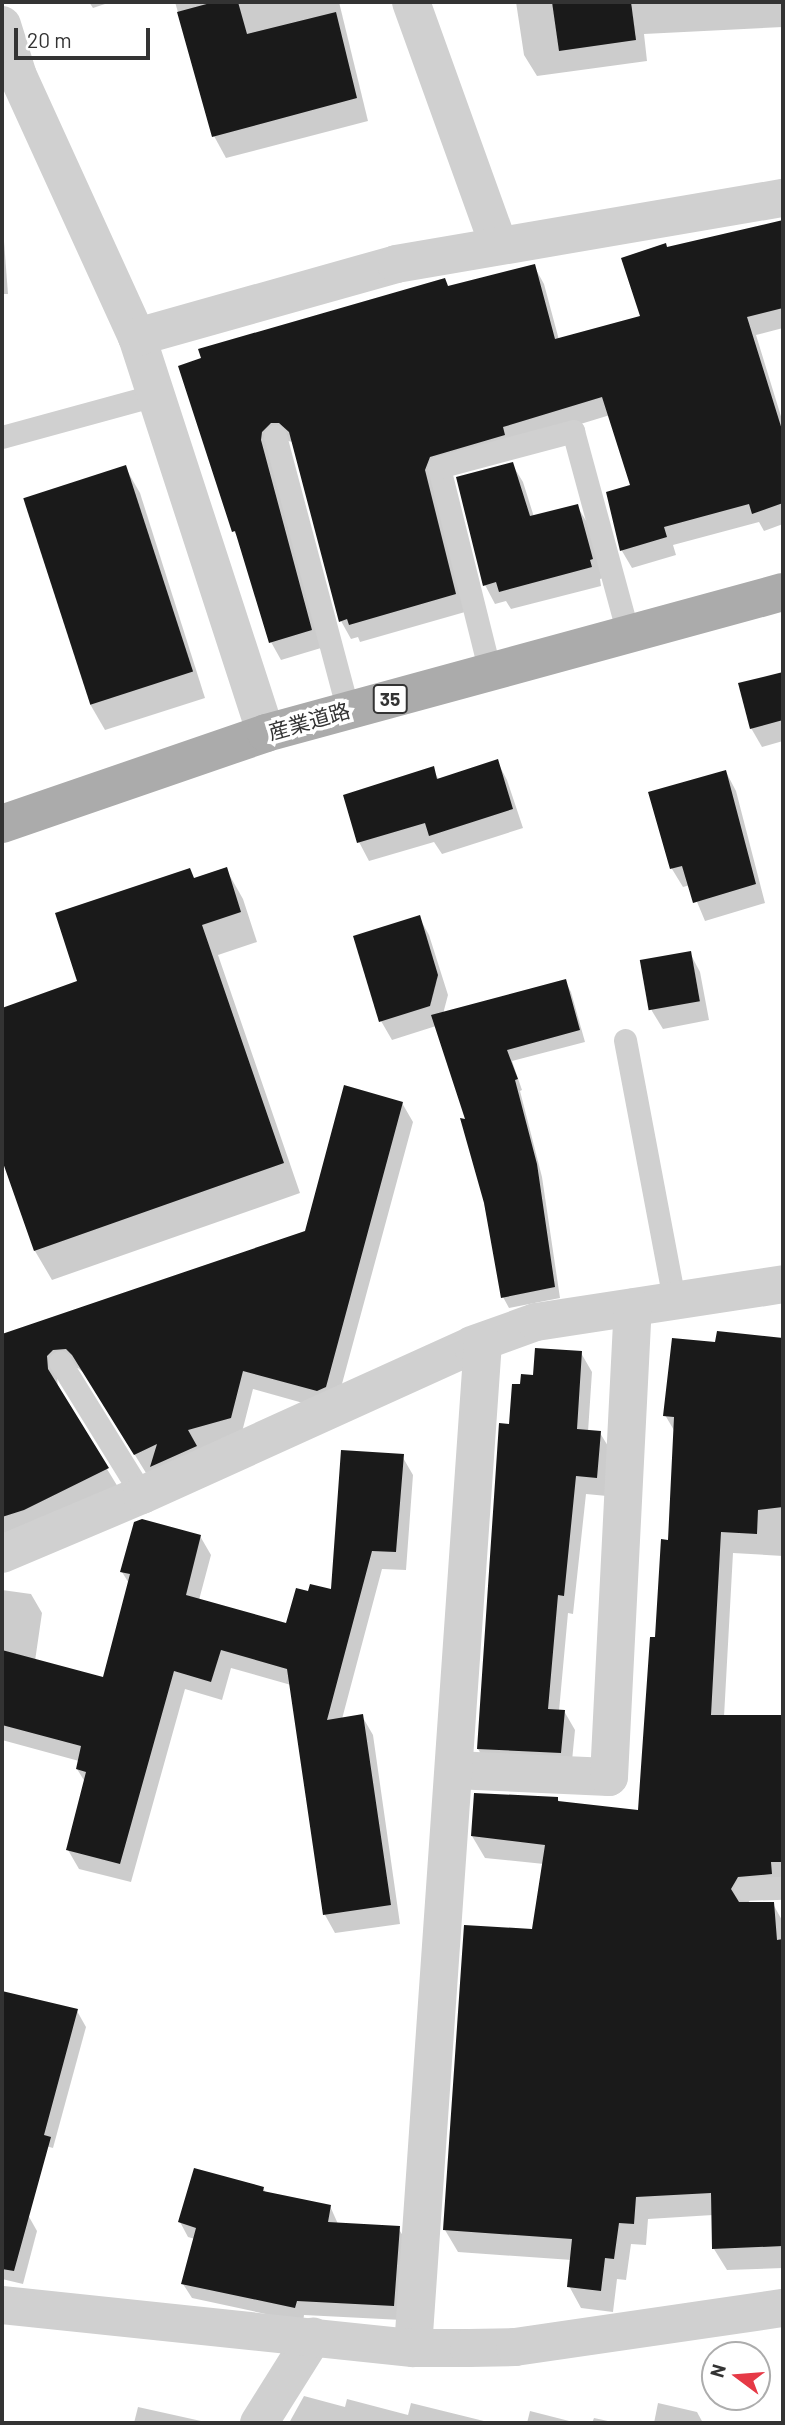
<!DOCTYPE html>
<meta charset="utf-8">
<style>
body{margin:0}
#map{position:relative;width:785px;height:2425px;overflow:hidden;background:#fff;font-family:Barlow,"Noto Sans JP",sans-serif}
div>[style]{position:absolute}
.shadow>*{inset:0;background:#0003}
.building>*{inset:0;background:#1a1a1a;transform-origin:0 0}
.service>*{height:23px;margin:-11.5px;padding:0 11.5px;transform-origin:11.5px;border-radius:11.5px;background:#d0d0d0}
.minor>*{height:38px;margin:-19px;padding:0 19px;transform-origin:19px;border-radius:19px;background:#d0d0d0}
.tertiary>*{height:38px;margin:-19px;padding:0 19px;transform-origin:19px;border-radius:19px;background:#d0d0d0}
.primary>*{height:38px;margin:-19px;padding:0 19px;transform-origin:19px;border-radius:19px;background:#ababab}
span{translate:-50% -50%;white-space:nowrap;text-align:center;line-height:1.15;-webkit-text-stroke:7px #fff;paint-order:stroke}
.shield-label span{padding:2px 5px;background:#fff;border:2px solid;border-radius:5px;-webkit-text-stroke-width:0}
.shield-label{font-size:19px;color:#333;font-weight:700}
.street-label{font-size:21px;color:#333}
.frame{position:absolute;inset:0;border:4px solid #333;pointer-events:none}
.north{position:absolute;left:701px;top:2341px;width:70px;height:70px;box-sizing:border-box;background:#fff;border:2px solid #adadad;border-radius:50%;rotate:286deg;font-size:19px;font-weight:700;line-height:28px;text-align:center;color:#333}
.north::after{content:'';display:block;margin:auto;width:24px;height:32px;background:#e63946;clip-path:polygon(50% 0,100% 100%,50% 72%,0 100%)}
.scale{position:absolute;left:14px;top:28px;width:136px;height:32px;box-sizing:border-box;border:4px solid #333;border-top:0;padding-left:9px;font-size:21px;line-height:24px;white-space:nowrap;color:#333;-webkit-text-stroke:5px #fff;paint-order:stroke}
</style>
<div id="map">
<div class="shadow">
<i style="clip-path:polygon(89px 2px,111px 2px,93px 8px)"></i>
<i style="clip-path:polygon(175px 2px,339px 2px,368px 121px,226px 158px,214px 136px)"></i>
<i style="clip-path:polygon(516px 2px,783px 2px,783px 27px,644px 34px,647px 61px,537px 76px,524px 55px)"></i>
<i style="clip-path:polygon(2px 215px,8px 294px,2px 294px)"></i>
<i style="clip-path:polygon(776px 223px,783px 236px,783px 328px,756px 335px,783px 423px,783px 524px,764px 531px,759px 522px,673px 545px,676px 555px,632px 568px,622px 551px,608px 493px,632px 486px,610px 415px,512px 445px,439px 474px,465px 612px,360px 642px,358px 637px,351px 639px,341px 621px,293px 442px,283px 440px,321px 648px,281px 660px,271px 642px,241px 543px,234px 531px,180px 367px,534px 266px,544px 284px,559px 340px,643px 317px,667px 248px)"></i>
<i style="clip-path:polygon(512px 464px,523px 482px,534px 517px,577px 506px,588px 524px,603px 578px,600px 579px,601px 586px,511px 609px,506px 601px,495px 604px,485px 585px)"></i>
<i style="clip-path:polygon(125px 467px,140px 493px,205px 698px,105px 730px,90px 704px)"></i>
<i style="clip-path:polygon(779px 675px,783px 683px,783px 741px,762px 747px,751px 728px)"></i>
<i style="clip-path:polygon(497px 761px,507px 780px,523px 828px,442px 854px,434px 842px,369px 861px,359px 842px,433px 769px,439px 780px)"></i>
<i style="clip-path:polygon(726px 772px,736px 791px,765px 903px,705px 921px,690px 885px,683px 887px,672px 869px,650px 793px)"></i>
<i style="clip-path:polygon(226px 869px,243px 899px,257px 942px,218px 955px,300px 1193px,52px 1280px,35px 1251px,2px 1155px,2px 1010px,80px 982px,195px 880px)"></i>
<i style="clip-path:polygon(419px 917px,429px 935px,448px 995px,443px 1014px,565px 981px,571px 992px,585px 1042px,512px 1061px,522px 1090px,520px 1091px,542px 1177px,560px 1298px,509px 1308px,503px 1297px,468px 1122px,436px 1026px,392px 1040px,381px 1021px)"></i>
<i style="clip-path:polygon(690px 953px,700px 972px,709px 1020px,663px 1029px,652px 1011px,642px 963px)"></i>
<i style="clip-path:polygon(402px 1103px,413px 1122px,336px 1406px,328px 1410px,253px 1389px,241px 1436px,146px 1473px,85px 1374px,78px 1368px,64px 1368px,57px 1375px,58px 1389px,118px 1487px,2px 1542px,2px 1336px,306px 1232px)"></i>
<i style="clip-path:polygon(719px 1333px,783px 1340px,783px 1556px,733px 1553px,724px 1717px,783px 1717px,783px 1885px,751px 1898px,748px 1903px,773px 1904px,783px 1922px,783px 2268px,727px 2270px,714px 2249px,713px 2215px,648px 2219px,646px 2245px,631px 2244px,626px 2280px,617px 2279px,613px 2312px,581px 2308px,569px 2286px,572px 2260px,458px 2252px,445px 2230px,534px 1931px,544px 1864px,485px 1858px,472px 1836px,557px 1798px,560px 1803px,640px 1811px,669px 1541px,675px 1432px,665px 1415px,717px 1344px)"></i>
<i style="clip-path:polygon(581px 1353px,592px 1372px,588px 1432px,600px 1433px,611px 1451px,607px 1496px,586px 1494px,573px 1614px,568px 1613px,559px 1711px,564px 1711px,575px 1730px,571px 1771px,489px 1767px,478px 1749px,510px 1426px,521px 1386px)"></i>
<i style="clip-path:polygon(402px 1456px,413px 1475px,406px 1570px,382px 1569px,342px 1719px,362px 1716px,373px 1735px,400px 1924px,335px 1933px,325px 1915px,291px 1685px,231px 1668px,222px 1700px,185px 1689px,131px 1882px,79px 1869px,68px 1850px,85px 1782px,77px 1769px,79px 1761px,2px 1740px,2px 1590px,31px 1594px,42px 1613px,35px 1661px,105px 1680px,130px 1585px,122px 1572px,200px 1536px,211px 1555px,199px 1600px,288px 1626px,309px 1593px,333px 1591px)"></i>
<i style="clip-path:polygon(2px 1992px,77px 2011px,86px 2027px,53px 2148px,2px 2134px)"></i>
<i style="clip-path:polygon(263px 2188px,266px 2193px,330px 2206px,338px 2224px,398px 2228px,407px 2242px,402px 2320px,304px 2315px,303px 2322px,192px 2298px,183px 2284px,195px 2239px,188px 2237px,180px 2222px)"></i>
<i style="clip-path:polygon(2px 2208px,28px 2215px,37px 2231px,23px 2284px,2px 2279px)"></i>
<i style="clip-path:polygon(304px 2396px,345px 2407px,347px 2399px,408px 2415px,411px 2403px,492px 2423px,289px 2423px)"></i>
<i style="clip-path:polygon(658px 2403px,697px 2412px,703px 2423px,654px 2423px)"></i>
<i style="clip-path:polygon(138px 2407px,210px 2423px,134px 2423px)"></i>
<i style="clip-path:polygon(530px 2411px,577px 2423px,527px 2423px)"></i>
<i style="clip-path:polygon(594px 2418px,617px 2423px,592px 2423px)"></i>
</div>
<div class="building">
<i style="clip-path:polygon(214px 2px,238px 2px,247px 34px,336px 12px,357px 98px,212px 137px,177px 12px)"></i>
<i style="clip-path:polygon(552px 2px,631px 2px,636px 40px,559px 51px)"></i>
<i style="clip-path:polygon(783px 220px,783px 308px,747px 317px,783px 433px,783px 503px,752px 514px,749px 504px,664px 527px,667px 537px,620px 551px,606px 492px,630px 485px,602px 397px,503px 427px,505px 435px,430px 457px,425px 470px,456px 594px,349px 625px,347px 619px,339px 622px,289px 432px,279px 423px,271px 423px,262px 432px,261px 440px,312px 630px,269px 643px,235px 531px,232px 532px,178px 366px,201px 358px,198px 349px,445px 278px,448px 286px,535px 264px,555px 339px,640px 316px,621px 258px,666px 243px,667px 247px)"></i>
<i style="clip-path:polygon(513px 462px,530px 516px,578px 504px,593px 559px,590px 560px,592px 567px,499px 592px,496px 582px,483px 586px,456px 477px)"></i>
<i style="left:126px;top:465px;width:217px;height:108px;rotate:72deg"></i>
<i style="clip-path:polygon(783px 672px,783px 720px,750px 729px,738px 683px)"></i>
<i style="clip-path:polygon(498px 759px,513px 809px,429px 836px,425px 823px,357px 843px,343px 795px,434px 766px,437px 779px)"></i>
<i style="clip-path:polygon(726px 770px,756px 884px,693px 903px,682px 866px,670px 869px,648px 792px)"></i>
<i style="clip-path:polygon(227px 867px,241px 912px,202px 925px,284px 1163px,34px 1251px,2px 1160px,2px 1008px,77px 981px,55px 913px,190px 868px,194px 878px)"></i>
<i style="clip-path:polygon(420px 915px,438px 975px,430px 1006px,379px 1022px,353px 936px)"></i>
<i style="left:691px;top:951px;width:51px;height:52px;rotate:80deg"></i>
<i style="clip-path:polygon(566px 979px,580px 1030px,507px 1050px,518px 1079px,515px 1080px,537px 1164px,555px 1287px,501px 1298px,484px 1203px,460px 1118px,465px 1119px,431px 1015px)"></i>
<i style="clip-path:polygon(344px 1085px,403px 1102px,326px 1387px,317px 1391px,243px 1371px,231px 1418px,188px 1430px,197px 1446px,150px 1467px,157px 1444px,134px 1455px,72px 1355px,66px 1349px,53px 1350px,47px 1356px,48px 1369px,109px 1468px,24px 1510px,2px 1517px,2px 1334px,305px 1231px)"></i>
<i style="clip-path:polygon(717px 1331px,783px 1338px,783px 1507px,758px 1510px,757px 1534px,721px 1532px,711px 1715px,783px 1715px,783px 1862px,771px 1862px,772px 1874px,738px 1877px,731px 1889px,739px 1902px,774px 1902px,777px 1940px,783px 1939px,783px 2246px,712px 2249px,711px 2193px,636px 2197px,634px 2224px,619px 2223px,614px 2259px,605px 2258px,601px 2291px,567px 2287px,572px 2239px,443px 2230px,464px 1925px,532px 1929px,545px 1845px,471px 1836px,474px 1793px,558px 1797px,558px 1801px,638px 1810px,650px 1637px,655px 1637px,661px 1539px,668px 1540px,674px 1417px,663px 1416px,672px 1338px,715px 1342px)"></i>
<i style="clip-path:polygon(535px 1348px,582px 1351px,577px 1429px,601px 1431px,597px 1478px,576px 1476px,564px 1596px,558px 1595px,548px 1709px,565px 1710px,561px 1753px,477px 1749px,499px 1423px,509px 1424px,512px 1384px,520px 1384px,521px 1374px,533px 1375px)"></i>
<i style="clip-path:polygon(341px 1450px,404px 1454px,396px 1552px,372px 1551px,327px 1720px,363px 1714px,391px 1905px,323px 1915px,287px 1669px,221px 1650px,211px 1682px,174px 1671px,120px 1864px,66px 1850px,86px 1772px,76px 1769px,81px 1746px,2px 1725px,2px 1650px,103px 1677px,130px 1574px,120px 1572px,134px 1522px,142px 1519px,201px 1535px,186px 1595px,286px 1623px,296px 1588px,308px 1591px,310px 1584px,331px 1589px)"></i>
<i style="clip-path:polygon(2px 1991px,78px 2009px,44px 2135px,51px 2137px,14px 2271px,2px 2269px)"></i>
<i style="clip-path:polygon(194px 2168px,264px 2187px,263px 2191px,331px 2205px,328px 2222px,400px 2226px,394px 2306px,297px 2301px,295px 2308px,181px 2284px,196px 2228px,178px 2222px)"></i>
</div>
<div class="service">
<i style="left:275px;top:436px;width:284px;rotate:75.1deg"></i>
<i style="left:2px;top:437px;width:160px;rotate:-15.3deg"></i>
<i style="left:490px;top:672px;width:211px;rotate:-104deg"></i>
<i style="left:439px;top:467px;width:139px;rotate:-15deg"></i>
<i style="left:573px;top:431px;width:210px;rotate:74.8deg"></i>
<i style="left:625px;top:1040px;width:265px;rotate:79.3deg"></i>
<i style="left:60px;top:1362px;width:156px;rotate:58.3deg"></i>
<i style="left:745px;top:1889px;width:38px;rotate:-2deg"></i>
</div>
<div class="minor">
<i style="left:411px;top:2px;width:259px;rotate:70.2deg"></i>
<i style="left:2px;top:25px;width:53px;rotate:72.6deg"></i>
<i style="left:18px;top:76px;width:287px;rotate:65.5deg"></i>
<i style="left:137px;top:337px;width:416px;rotate:72deg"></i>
<i style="left:137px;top:337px;width:269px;rotate:-15.7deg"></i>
<i style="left:396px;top:264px;width:393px;rotate:-9.7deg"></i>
<i style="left:2px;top:1554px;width:152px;rotate:-22.9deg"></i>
<i style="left:142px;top:1495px;width:362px;rotate:-24.4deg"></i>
<i style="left:472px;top:1345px;width:68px;rotate:-19.8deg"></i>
<i style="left:536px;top:1322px;width:250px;rotate:-8.7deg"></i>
<i style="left:454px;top:1770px;width:155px;rotate:2.6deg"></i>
<i style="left:609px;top:1777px;width:470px;rotate:-87.1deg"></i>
<i style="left:413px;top:2348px;width:1007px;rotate:-86.02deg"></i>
<i style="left:259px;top:2423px;width:102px;rotate:-57.9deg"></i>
</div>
<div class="tertiary">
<i style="left:2px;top:2305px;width:413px;rotate:6deg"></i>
<i style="left:413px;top:2348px;width:56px"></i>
<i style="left:469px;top:2348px;width:46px;rotate:-1.2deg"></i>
<i style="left:515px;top:2347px;width:271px;rotate:-8.3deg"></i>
</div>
<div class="primary">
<i style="left:2px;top:824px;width:279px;rotate:-19deg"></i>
<i style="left:266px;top:733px;width:536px;rotate:-15.26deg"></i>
</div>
<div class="shield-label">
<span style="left:390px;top:699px">35</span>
</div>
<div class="street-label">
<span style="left:309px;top:721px;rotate:-16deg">産業道路</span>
</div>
<div class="frame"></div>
<div class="north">N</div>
<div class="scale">20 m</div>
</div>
